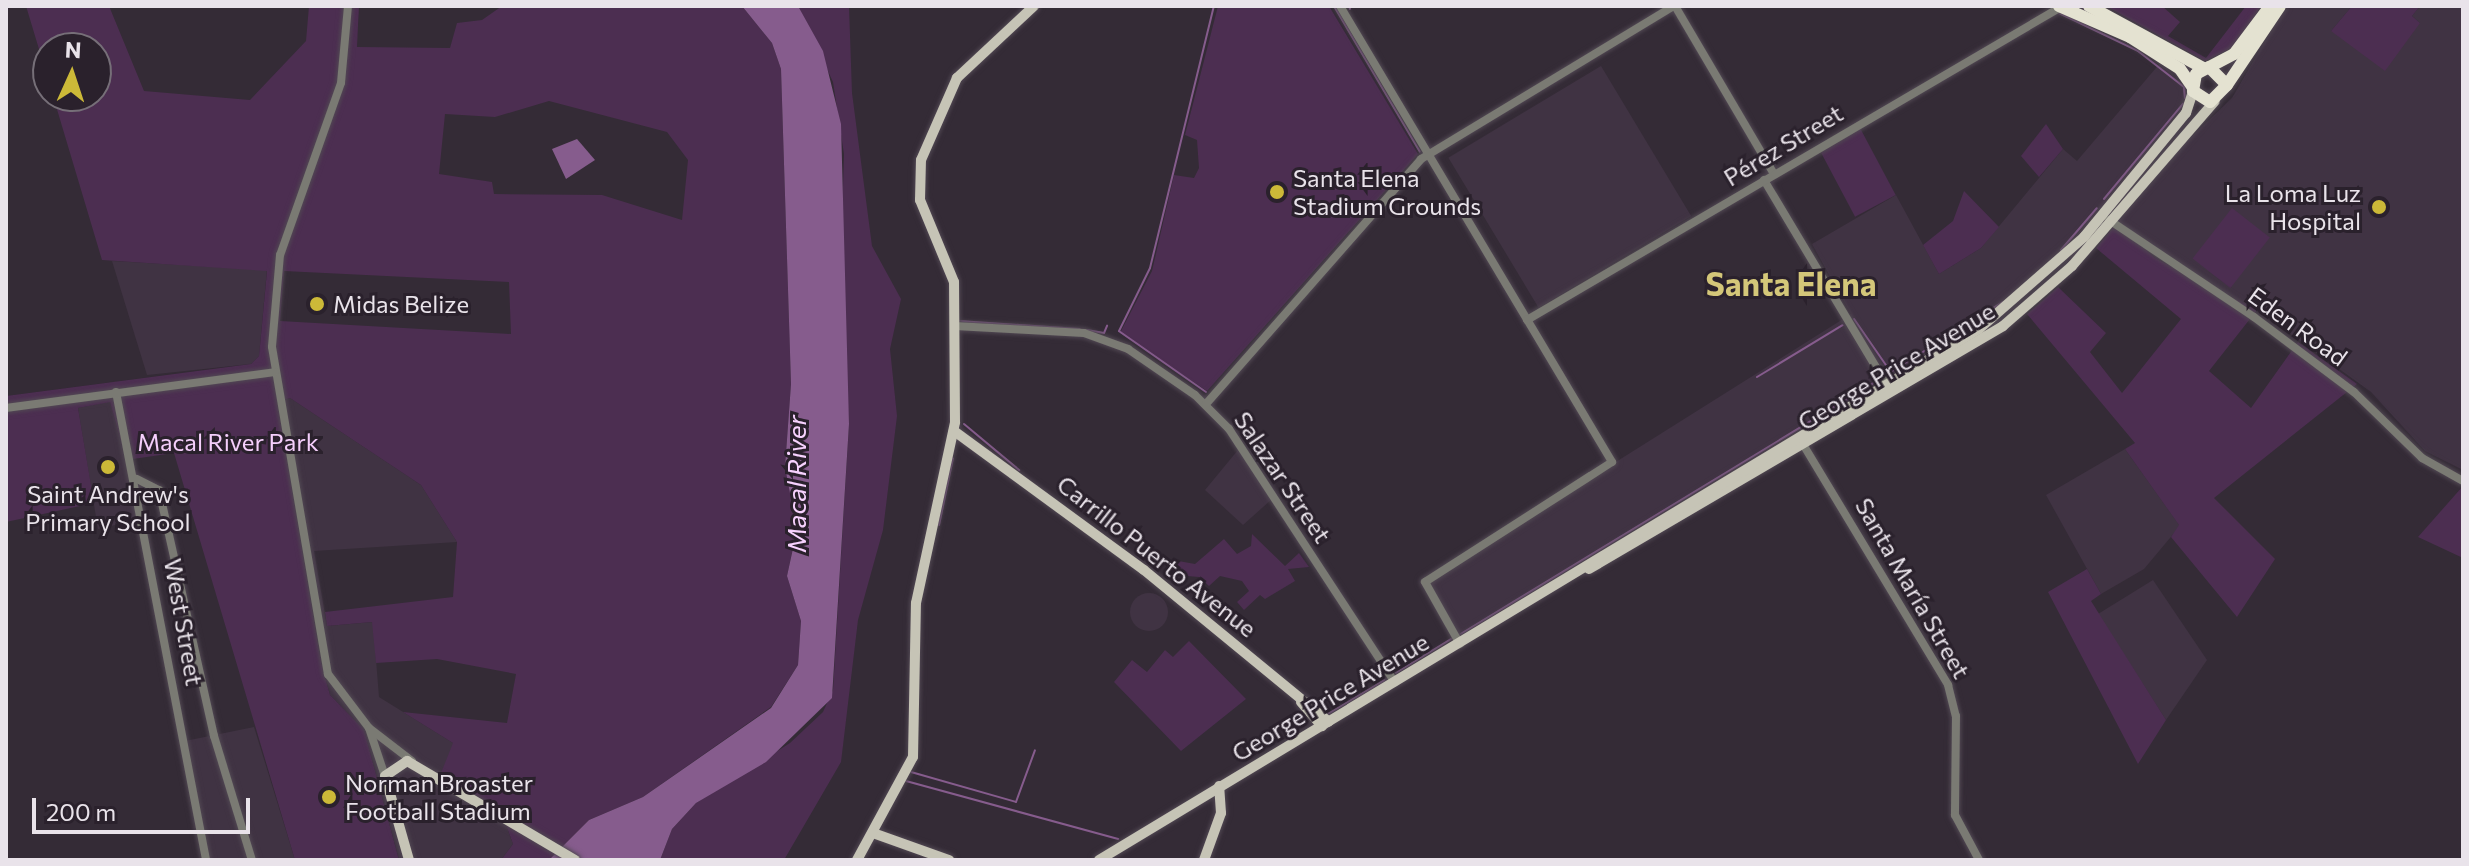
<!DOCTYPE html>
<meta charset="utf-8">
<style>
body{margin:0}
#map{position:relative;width:2469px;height:866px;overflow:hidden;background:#342b36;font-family:Commissioner,sans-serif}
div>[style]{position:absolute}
.built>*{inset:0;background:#403343;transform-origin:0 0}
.round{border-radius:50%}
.green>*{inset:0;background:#4c2e51;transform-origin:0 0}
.water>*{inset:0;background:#865c8d}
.stream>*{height:2px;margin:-1px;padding:0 1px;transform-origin:1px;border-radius:1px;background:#865c8d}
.roads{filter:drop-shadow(0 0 2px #514853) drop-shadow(0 0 2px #514853)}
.minor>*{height:8px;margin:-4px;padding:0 4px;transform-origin:4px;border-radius:4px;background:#7a7a73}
.major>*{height:10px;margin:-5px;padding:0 5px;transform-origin:5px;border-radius:5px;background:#c6c4b6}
.highway>*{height:12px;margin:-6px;padding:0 6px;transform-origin:6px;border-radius:6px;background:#e4e2d1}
.dots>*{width:22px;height:22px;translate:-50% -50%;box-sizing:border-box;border:4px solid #2a212c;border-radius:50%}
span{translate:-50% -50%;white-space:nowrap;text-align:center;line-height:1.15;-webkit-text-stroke:6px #2a212c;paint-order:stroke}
.street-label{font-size:24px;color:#e9e3ea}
.poi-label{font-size:24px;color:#e9e3ea}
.left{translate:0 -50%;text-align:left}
.right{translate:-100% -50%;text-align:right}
.park-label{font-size:24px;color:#f5cffc}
.water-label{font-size:26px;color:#f7d2fe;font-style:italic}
.district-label{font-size:32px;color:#d4c779;font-weight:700}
.frame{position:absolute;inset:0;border:8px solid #e9e3ea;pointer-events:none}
.north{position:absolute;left:32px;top:32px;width:80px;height:80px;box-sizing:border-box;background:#2a212c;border:2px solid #766f78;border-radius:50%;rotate:3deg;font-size:22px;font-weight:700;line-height:32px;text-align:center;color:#e9e3ea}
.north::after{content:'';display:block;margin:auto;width:28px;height:36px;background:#ccb938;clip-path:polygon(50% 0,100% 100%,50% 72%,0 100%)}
.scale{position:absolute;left:32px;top:798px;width:218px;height:36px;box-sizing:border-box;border:4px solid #e9e3ea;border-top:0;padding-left:10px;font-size:24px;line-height:28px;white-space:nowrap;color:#e9e3ea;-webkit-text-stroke:6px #2a212c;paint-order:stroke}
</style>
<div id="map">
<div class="built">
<i style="clip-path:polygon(2285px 6px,2352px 6px,2331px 31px,2420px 23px,2412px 16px,2420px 6px,2463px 6px,2463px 470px,2425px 451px,2371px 392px,2257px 310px,2155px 258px,2116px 224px,2166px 161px,2232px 98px)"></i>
<i style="clip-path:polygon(2161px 62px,2188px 90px,2180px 114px,2073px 242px,1986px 319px,1457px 640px,1425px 582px,1851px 314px,1812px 244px,1896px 195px,1939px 274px,1981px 248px,2063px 149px,2077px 161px)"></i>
<i style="left:1601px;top:66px;width:175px;height:178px;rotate:59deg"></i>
<i style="clip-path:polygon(112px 261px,267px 270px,259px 356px,251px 364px,147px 375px)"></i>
<i style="clip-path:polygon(290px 398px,421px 485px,457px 542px,314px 551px,327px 626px,373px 622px,379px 697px,453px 743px,506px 825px,513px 844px,501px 860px,399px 860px,364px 731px,330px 695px,321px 662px,276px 402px)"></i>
<i style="clip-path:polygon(110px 401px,141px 519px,98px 529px,78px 408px)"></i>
<i style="clip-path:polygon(2125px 449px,2180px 526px,2144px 569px,2101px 594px,2046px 495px)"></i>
<i style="clip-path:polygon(1238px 450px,1272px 499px,1243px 525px,1205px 490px)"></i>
<i style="clip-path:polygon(2153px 580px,2207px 660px,2166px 720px,2098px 614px)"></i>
<i class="round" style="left:1130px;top:593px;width:38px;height:38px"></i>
<i style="clip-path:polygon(254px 727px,295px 860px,207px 860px,185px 741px)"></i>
</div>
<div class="green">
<i style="clip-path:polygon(evenodd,26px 6px,109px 6px,144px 91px,250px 100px,306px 41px,309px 6px,359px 6px,357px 47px,450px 48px,457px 23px,482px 20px,502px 6px,742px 6px,772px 43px,781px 69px,791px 384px,785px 467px,797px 529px,787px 576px,801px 621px,798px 665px,771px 707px,643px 797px,589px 820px,549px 860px,501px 860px,513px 844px,506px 825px,437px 783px,453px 743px,403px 712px,507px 723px,516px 674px,437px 659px,376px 663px,372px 622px,327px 626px,325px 612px,453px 597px,457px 542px,421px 485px,290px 398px,277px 402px,321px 662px,330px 695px,364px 730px,399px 860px,295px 860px,174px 453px,126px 460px,110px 402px,78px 408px,94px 503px,6px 522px,6px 396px,251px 364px,259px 356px,267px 271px,102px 260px,53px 96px,96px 96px,96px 48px,48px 48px,48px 79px,26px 6px,549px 101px,667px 132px,688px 160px,682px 220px,602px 195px,494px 194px,492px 182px,439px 174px,445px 114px,495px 117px,549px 101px,26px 6px,284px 271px,509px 282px,511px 334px,280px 321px,284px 271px)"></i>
<i style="clip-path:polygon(798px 6px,849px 6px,852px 93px,872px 246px,901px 299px,890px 349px,897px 416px,883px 530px,858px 620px,841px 762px,784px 860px,660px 860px,672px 829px,696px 803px,790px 743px,823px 712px,833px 690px,849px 424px,840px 286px,844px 154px,833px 82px)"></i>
<i style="clip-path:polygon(1218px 6px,1329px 6px,1418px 154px,1207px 391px,1120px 333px,1152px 271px,1174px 175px,1194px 178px,1199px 168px,1197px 140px,1185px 135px)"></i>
<i style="clip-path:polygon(2106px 6px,2162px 6px,2180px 22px,2168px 36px,2206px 58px,2246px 6px,2261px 6px,2236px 46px,2205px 61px)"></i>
<i style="clip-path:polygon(2352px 6px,2420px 6px,2412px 16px,2420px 23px,2385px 71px,2331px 31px)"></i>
<i style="clip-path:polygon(2046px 124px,2063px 149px,2039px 177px,2021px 156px)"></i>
<i style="left:1860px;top:128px;width:76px;height:46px;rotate:62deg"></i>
<i style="clip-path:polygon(1964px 191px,1999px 227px,1981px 248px,1939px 274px,1923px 245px,1953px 221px)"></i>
<i style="left:2232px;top:208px;width:48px;height:64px;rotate:38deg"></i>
<i style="clip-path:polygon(2116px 224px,2155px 258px,2257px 310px,2209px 371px,2251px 408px,2298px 342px,2357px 384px,2214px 498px,2275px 559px,2237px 617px,2171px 537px,2179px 525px,2125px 449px,2135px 443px,2027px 314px,2058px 287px,2106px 333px,2090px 352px,2122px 393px,2181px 319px,2096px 248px)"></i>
<i style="clip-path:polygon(2463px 486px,2463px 558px,2418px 537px)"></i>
<i style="clip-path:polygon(1252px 534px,1285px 566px,1299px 553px,1309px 567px,1288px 569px,1295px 581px,1265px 599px,1260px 595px,1244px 610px,1237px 602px,1249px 591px,1242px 581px,1220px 576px,1209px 586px,1199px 577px,1175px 575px,1173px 560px,1195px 564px,1224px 539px,1237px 554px,1251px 546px)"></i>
<i style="clip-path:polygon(2087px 569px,2101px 594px,2091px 601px,2166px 720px,2138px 764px,2048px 592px)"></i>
<i style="clip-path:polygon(1189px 641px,1246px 699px,1181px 751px,1114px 682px,1132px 660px,1147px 672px,1165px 650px,1173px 657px)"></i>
</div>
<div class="water">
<i style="clip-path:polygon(742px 6px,798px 6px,823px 51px,841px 124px,849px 424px,832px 698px,766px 762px,696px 803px,672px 829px,660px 860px,549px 860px,589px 820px,643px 797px,771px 708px,798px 665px,801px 621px,787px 576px,797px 530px,785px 467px,791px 384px,781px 69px,772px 43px)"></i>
<i style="clip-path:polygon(577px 139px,595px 160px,566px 179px,552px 149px)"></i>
</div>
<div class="stream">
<i style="left:1334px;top:6px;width:169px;rotate:59.5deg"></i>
<i style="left:1349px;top:6px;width:3px;rotate:72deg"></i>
<i style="left:2059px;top:13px;width:88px;rotate:25.7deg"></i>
<i style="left:2138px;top:51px;width:58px;rotate:38deg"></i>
<i style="left:2184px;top:87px;width:11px;rotate:85deg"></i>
<i style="left:2104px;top:199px;width:124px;rotate:-50.3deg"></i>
<i style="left:2061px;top:250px;width:55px;rotate:-49.4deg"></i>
<i style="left:1854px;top:319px;width:63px;rotate:55.3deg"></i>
<i style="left:959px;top:321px;width:121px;rotate:3.8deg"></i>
<i style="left:1087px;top:330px;width:17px;rotate:10deg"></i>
<i style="left:1104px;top:333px;width:8px;rotate:-67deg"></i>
<i style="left:1886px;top:375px;width:138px;rotate:-32deg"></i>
<i style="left:1757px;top:377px;width:100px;rotate:-31.2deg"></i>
<i style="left:1206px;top:392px;width:106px;rotate:-145deg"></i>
<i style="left:1119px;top:331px;width:70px;rotate:-63.8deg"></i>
<i style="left:1150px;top:268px;width:270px;rotate:-76.3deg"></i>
<i style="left:964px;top:424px;width:72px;rotate:39.9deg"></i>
<i style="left:939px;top:525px;width:68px;rotate:-78.2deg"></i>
<i style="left:1459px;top:635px;width:494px;rotate:-31.3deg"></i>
<i style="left:1396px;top:673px;width:67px;rotate:-31.6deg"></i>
<i style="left:1328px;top:714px;width:66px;rotate:-30.8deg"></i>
<i style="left:911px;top:772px;width:109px;rotate:15.9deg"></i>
<i style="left:1016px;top:802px;width:55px;rotate:-69.9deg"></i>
<i style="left:906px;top:781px;width:220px;rotate:15.3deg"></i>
</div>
<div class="roads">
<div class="minor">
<i style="left:348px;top:6px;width:77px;rotate:95.2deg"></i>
<i style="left:341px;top:83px;width:182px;rotate:109.5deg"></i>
<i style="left:280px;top:255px;width:92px;rotate:95deg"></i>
<i style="left:272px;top:347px;width:332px;rotate:80.3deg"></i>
<i style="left:328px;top:674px;width:68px;rotate:52.8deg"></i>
<i style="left:369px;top:728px;width:51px;rotate:71.6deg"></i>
<i style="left:1340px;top:6px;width:531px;rotate:59.18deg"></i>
<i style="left:1612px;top:462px;width:222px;rotate:147.3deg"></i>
<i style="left:1425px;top:582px;width:71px;rotate:60.6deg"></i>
<i style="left:1675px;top:6px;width:195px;rotate:59.5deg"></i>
<i style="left:1764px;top:180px;width:244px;rotate:59.1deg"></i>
<i style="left:2109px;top:220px;width:174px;rotate:33.8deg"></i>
<i style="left:2254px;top:317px;width:125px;rotate:36.9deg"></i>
<i style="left:2354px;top:392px;width:95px;rotate:44.1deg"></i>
<i style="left:2422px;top:458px;width:47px;rotate:29.3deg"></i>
<i style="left:1527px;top:320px;width:619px;rotate:-30.38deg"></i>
<i style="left:955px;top:326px;width:129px;rotate:3.1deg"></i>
<i style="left:1084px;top:333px;width:47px;rotate:20deg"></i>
<i style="left:1128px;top:349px;width:81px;rotate:34.5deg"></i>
<i style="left:1195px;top:395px;width:48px;rotate:45deg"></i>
<i style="left:1229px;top:429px;width:303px;rotate:56.8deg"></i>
<i style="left:116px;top:392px;width:477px;rotate:79.1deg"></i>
<i style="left:1206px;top:404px;width:326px;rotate:-48.7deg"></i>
<i style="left:1421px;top:159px;width:296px;rotate:-31.2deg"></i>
<i style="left:6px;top:408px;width:271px;rotate:-7.6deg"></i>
<i style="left:1801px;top:441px;width:285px;rotate:58.9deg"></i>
<i style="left:1948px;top:685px;width:32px;rotate:76deg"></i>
<i style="left:1956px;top:716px;width:99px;rotate:90.6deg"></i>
<i style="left:1955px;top:815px;width:51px;rotate:61.9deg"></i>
<i style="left:137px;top:479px;width:25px;rotate:27deg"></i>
<i style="left:159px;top:490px;width:252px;rotate:77.4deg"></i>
<i style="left:214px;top:736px;width:130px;rotate:73deg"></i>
<i style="left:369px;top:728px;width:54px;rotate:37.5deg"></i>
</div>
<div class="major">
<i style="left:954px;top:431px;width:235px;rotate:36.2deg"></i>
<i style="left:1144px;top:570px;width:239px;rotate:39.4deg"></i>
<i style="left:1589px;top:569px;width:480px;rotate:-30.4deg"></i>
<i style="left:2003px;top:326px;width:91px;rotate:-41deg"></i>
<i style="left:2072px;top:266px;width:218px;rotate:-49.1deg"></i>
<i style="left:1301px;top:702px;width:32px;rotate:49deg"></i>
<i style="left:873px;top:833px;width:81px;rotate:19.6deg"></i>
<i style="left:409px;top:860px;width:87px;rotate:-105.9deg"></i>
<i style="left:385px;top:776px;width:27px;rotate:-34deg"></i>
<i style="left:407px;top:761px;width:195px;rotate:30.5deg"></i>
<i style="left:857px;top:860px;width:117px;rotate:-61.5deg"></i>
<i style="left:913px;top:757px;width:154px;rotate:-88.9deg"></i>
<i style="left:916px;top:603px;width:185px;rotate:-77.8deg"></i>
<i style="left:955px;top:422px;width:140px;rotate:-90.4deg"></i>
<i style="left:954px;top:282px;width:89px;rotate:-112.5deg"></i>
<i style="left:920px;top:200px;width:40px;rotate:-88.6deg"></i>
<i style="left:921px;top:160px;width:90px;rotate:-66.3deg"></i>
<i style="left:957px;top:78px;width:105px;rotate:-43.1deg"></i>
<i style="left:1099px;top:860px;width:1028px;rotate:-31.11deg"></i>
<i style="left:1979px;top:329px;width:140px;rotate:-41.2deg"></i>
<i style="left:2084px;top:237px;width:161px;rotate:-50.6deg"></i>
<i style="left:2186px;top:113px;width:23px;rotate:-72deg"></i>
<i style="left:1204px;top:860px;width:50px;rotate:-70.1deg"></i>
<i style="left:1221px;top:813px;width:27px;rotate:-94deg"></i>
</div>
<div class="highway">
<i style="left:2059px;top:6px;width:77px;rotate:23.6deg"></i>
<i style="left:2130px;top:37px;width:59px;rotate:32.6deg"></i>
<i style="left:2180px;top:69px;width:21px;rotate:55deg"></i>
<i style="left:2089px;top:6px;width:130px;rotate:28.5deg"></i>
<i style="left:2209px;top:67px;width:25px;rotate:45deg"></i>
<i style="left:2227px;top:85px;width:24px;rotate:135deg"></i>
<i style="left:2210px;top:102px;width:20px;rotate:-147deg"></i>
<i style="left:2193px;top:91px;width:17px;rotate:-80deg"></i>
<i style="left:2196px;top:74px;width:43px;rotate:-27.8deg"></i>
<i style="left:2234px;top:54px;width:60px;rotate:-53.1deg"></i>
<i style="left:2227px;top:85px;width:95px;rotate:-56.1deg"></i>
</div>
</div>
<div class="dots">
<i style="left:1277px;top:192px;background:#ccb938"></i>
<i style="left:2379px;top:207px;background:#ccb938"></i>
<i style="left:317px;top:304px;background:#ccb938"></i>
<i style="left:108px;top:467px;background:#ccb938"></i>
<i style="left:329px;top:797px;background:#ccb938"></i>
</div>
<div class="street-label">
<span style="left:1783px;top:145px;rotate:-31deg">Pérez Street</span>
<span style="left:2298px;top:326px;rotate:36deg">Eden Road</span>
<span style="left:1896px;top:366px;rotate:-31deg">George Price Avenue</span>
<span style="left:1283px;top:477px;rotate:56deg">Salazar Street</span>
<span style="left:1157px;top:556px;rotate:38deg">Carrillo Puerto Avenue</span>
<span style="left:1913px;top:588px;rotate:60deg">Santa María Street</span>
<span style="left:184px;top:622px;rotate:80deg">West Street</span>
<span style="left:1330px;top:697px;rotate:-31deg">George Price Avenue</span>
</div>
<div class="poi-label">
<span class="left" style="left:1293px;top:192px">Santa Elena<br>Stadium Grounds</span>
<span class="right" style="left:2361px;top:207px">La Loma Luz<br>Hospital</span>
<span class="left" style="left:333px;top:304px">Midas Belize</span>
<span style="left:108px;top:508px">Saint Andrew's<br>Primary School</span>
<span class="left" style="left:345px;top:797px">Norman Broaster<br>Football Stadium</span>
</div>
<div class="park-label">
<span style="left:228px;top:442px">Macal River Park</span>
</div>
<div class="water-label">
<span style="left:796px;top:484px;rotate:-90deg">Macal River</span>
</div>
<div class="district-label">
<span style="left:1791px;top:283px">Santa Elena</span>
</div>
<div class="frame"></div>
<div class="north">N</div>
<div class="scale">200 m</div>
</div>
